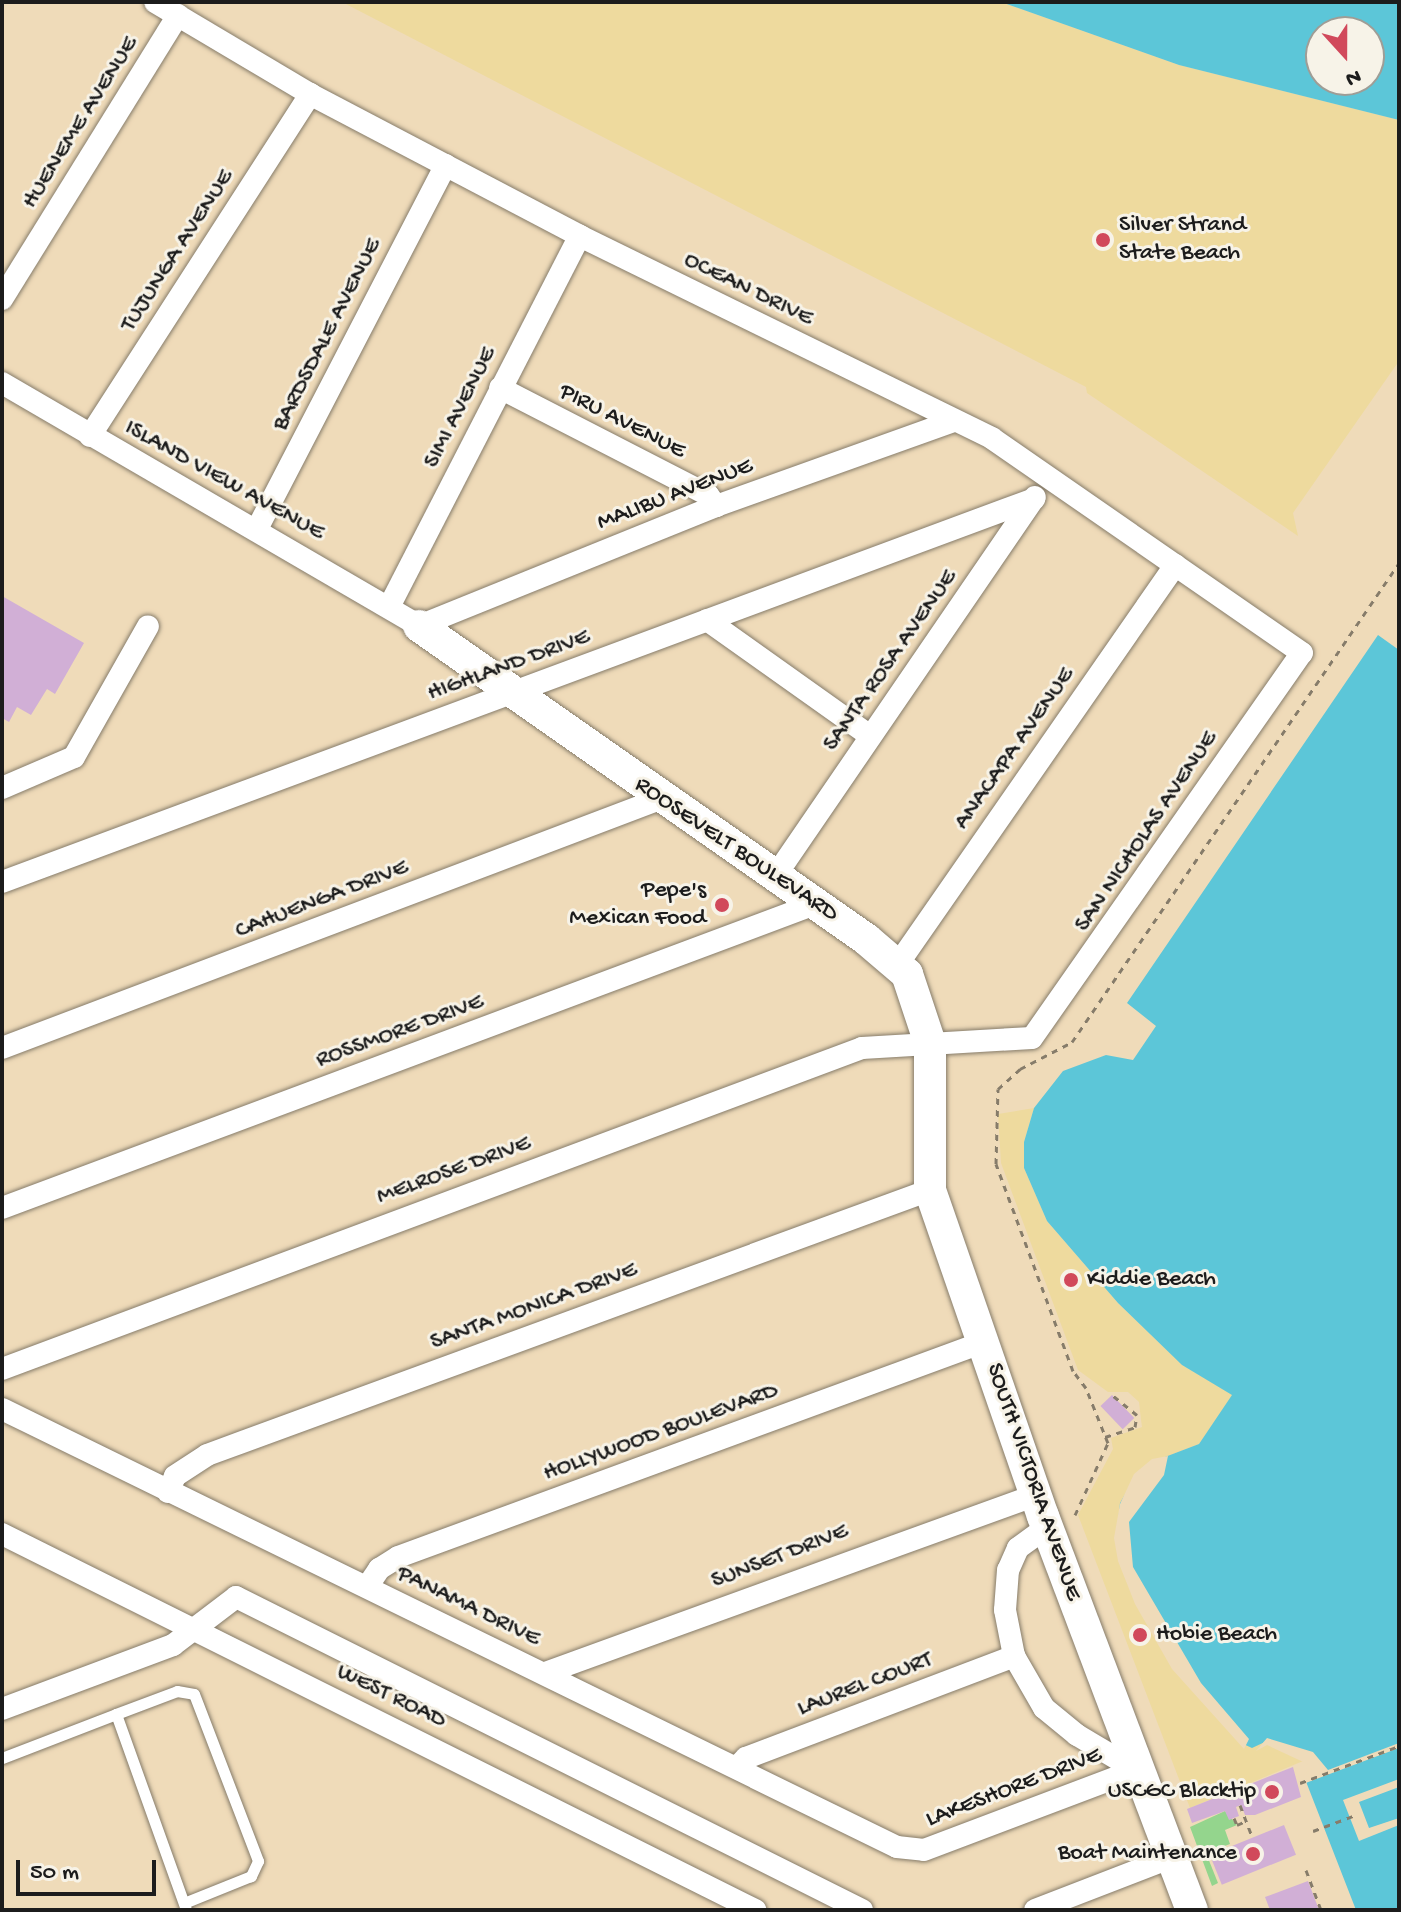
<!DOCTYPE html>
<style>
body{margin:0}
#map{position:relative;width:1401px;height:1912px;overflow:hidden;background:#efdbb9;font-family:"Gochi Hand",sans-serif}
div>[style]{position:absolute}
.green>*{inset:0;background:#94d58d}
.sand>*{inset:0;background:#eeda9e}
.water>*{inset:0;background:#5cc6d8}
.pier>*{inset:0;background:#efdbb9}
.building>*{inset:0;background:#d1afd6;transform-origin:0 0}
.path>*{height:3px;margin-top:-1.5px;transform-origin:0;background:repeating-linear-gradient(90deg,#867c6a 0 6px,transparent 0 12px)}
.roads{filter:drop-shadow(0 0 2px #867c6a) drop-shadow(0 0 2px #867c6a)}
.lane>*{height:11px;margin:-5.5px;padding:0 5.5px;transform-origin:5.5px;border-radius:5.5px;background:#fff}
.street>*{height:22px;margin:-11px;padding:0 11px;transform-origin:11px;border-radius:11px;background:#fff}
.secondary>*{height:32px;margin:-16px;padding:0 16px;transform-origin:16px;border-radius:16px;background:#fff}
.dots>*{width:22px;height:22px;translate:-50% -50%;box-sizing:border-box;border:4px solid #f7f3e8;border-radius:50%}
span{translate:-50% -50%;white-space:nowrap;text-align:center;line-height:1.15;-webkit-text-stroke:6px #f7f3e8;paint-order:stroke}
.street-label{font-size:24px;color:#1c1c1c}
.poi-label{font-size:24px;color:#1c1c1c}
.left{translate:0 -50%;text-align:left}
.right{translate:-100% -50%;text-align:right}
.frame{position:absolute;inset:0;border:4px solid #1c1c1c;pointer-events:none}
.north{position:absolute;left:1305px;top:16px;width:80px;height:80px;box-sizing:border-box;background:#f7f3e8;border:2px solid #9f9d96;border-radius:50%;rotate:159deg;font-size:22px;font-weight:700;line-height:32px;text-align:center;color:#1c1c1c}
.north::after{content:'';display:block;margin:auto;width:28px;height:36px;background:#d1495b;clip-path:polygon(50% 0,100% 100%,50% 72%,0 100%)}
.scale{position:absolute;left:16px;top:1860px;width:140px;height:36px;box-sizing:border-box;border:4px solid #1c1c1c;border-top:0;padding-left:10px;font-size:24px;line-height:28px;white-space:nowrap;color:#1c1c1c;-webkit-text-stroke:6px #f7f3e8;paint-order:stroke}
</style>
<div id="map">
<div class="green">
<i style="clip-path:polygon(1225px 1811px,1237px 1825px,1225px 1830px,1230px 1844px,1206px 1853px,1218px 1883px,1212px 1886px,1190px 1827px)"></i>
</div>
<div class="sand">
<i style="clip-path:polygon(342px 2px,1001px 2px,1179px 65px,1399px 120px,1399px 361px,1293px 513px,1298px 536px,1087px 393px,1086px 387px)"></i>
<i style="clip-path:polygon(1034px 1108px,1024px 1142px,1024px 1168px,1047px 1221px,1118px 1303px,1182px 1365px,1233px 1395px,1199px 1444px,1157px 1460px,1135px 1477px,1120px 1503px,1117px 1532px,1267px 1741px,1308px 1759px,1190px 1808px,1078px 1515px,1113px 1449px,1111px 1438px,1142px 1427px,1141px 1420px,1139px 1402px,1128px 1392px,1108px 1392px,1078px 1370px,1001px 1163px,998px 1114px)"></i>
</div>
<div class="water">
<i style="clip-path:polygon(evenodd,1001px 2px,1399px 2px,1399px 120px,1179px 65px,1001px 2px,1321px 32px,1369px 32px,1369px 80px,1321px 80px,1321px 32px)"></i>
<i style="clip-path:polygon(1378px 635px,1399px 650px,1399px 1910px,1356px 1910px,1305px 1779px,1320px 1773px,1308px 1759px,1267px 1741px,1252px 1748px,1239px 1742px,1175px 1667px,1117px 1532px,1120px 1503px,1135px 1477px,1157px 1460px,1199px 1444px,1232px 1395px,1182px 1365px,1118px 1303px,1047px 1221px,1024px 1168px,1024px 1142px,1034px 1108px,1063px 1071px,1106px 1055px,1133px 1060px,1156px 1026px,1127px 1003px)"></i>
</div>
<div class="pier">
<i style="clip-path:polygon(1168px 1456px,1164px 1475px,1129px 1522px,1133px 1567px,1201px 1683px,1249px 1739px,1244px 1749px,1172px 1669px,1135px 1604px,1118px 1561px,1114px 1538px,1120px 1504px,1134px 1474px,1152px 1459px)"></i>
<i style="clip-path:polygon(1267px 1738px,1313px 1752px,1328px 1770px,1399px 1743px,1399px 1748px,1303px 1784px,1304px 1775px,1314px 1767px,1267px 1745px,1256px 1751px)"></i>
<i style="clip-path:polygon(1399px 1779px,1399px 1787px,1359px 1802px,1369px 1828px,1399px 1818px,1399px 1825px,1359px 1841px,1343px 1800px)"></i>
</div>
<div class="building">
<i style="clip-path:polygon(2px 596px,84px 643px,55px 694px,47px 689px,31px 715px,17px 707px,9px 722px,2px 718px)"></i>
<i style="left:1112px;top:1395px;width:32px;height:16px;rotate:46deg"></i>
<i style="clip-path:polygon(1293px 1767px,1301px 1797px,1255px 1815px,1245px 1815px,1241px 1805px,1236px 1807px,1239px 1816px,1229px 1820px,1225px 1811px,1192px 1823px,1187px 1809px)"></i>
<i style="left:1284px;top:1825px;width:32px;height:80px;rotate:68deg"></i>
<i style="clip-path:polygon(1308px 1881px,1319px 1910px,1270px 1910px,1265px 1897px)"></i>
</div>
<div class="path">
<i style="left:1105px;top:1437px;width:32px;rotate:-18deg"></i>
<i style="left:1135px;top:1427px;width:12px;rotate:-81deg"></i>
<i style="left:1137px;top:1415px;width:35px;rotate:-141deg"></i>
<i style="left:1075px;top:1515px;width:79px;rotate:-65.4deg"></i>
<i style="left:1108px;top:1443px;width:59px;rotate:-111.8deg"></i>
<i style="left:1086px;top:1388px;width:21px;rotate:-127deg"></i>
<i style="left:1073px;top:1371px;width:221px;rotate:-110.4deg"></i>
<i style="left:996px;top:1164px;width:75px;rotate:-88.5deg"></i>
<i style="left:998px;top:1089px;width:30px;rotate:-42deg"></i>
<i style="left:1020px;top:1069px;width:59px;rotate:-27.4deg"></i>
<i style="left:1072px;top:1042px;width:580px;rotate:-55.68deg"></i>
<i style="left:1300px;top:1783px;width:106px;rotate:-20.5deg"></i>
<i style="left:1240px;top:1805px;width:34px;rotate:69deg"></i>
<i style="left:1234px;top:1818px;width:8px;rotate:67deg"></i>
<i style="left:1237px;top:1825px;width:10px;rotate:-24deg"></i>
<i style="left:1313px;top:1831px;width:43px;rotate:-20.6deg"></i>
<i style="left:1306px;top:1870px;width:43px;rotate:69.4deg"></i>
</div>
<div class="roads">
<div class="lane">
<i style="left:116px;top:1714px;width:65px;rotate:-20.7deg"></i>
<i style="left:177px;top:1691px;width:17px;rotate:10deg"></i>
<i style="left:194px;top:1694px;width:179px;rotate:69deg"></i>
<i style="left:258px;top:1861px;width:17px;rotate:115deg"></i>
<i style="left:251px;top:1876px;width:72px;rotate:158.1deg"></i>
<i style="left:2px;top:1758px;width:122px;rotate:-21.1deg"></i>
<i style="left:116px;top:1714px;width:207px;rotate:70.3deg"></i>
</div>
<div class="street">
<i style="left:2px;top:299px;width:334px;rotate:-58.2deg"></i>
<i style="left:2px;top:383px;width:483px;rotate:30.2deg"></i>
<i style="left:419px;top:626px;width:320px;rotate:-22deg"></i>
<i style="left:716px;top:506px;width:252px;rotate:-19.7deg"></i>
<i style="left:500px;top:388px;width:234px;rotate:27.2deg"></i>
<i style="left:708px;top:495px;width:14px;rotate:54deg"></i>
<i style="left:90px;top:436px;width:407px;rotate:-57.2deg"></i>
<i style="left:257px;top:529px;width:410px;rotate:-62.6deg"></i>
<i style="left:390px;top:605px;width:415px;rotate:-62.8deg"></i>
<i style="left:707px;top:620px;width:200px;rotate:35.4deg"></i>
<i style="left:2px;top:788px;width:78px;rotate:-23.3deg"></i>
<i style="left:74px;top:757px;width:150px;rotate:-60.5deg"></i>
<i style="left:776px;top:875px;width:458px;rotate:-55.6deg"></i>
<i style="left:2px;top:882px;width:1101px;rotate:-20.36deg"></i>
<i style="left:898px;top:964px;width:486px;rotate:-55.2deg"></i>
<i style="left:2px;top:1048px;width:704px;rotate:-20.73deg"></i>
<i style="left:2px;top:1208px;width:868px;rotate:-20.5deg"></i>
<i style="left:2px;top:1369px;width:918px;rotate:-20.47deg"></i>
<i style="left:862px;top:1048px;width:170px;rotate:-3.4deg"></i>
<i style="left:1032px;top:1038px;width:470px;rotate:-55deg"></i>
<i style="left:1302px;top:653px;width:377px;rotate:-145.3deg"></i>
<i style="left:992px;top:438px;width:459px;rotate:-153.9deg"></i>
<i style="left:580px;top:236px;width:305px;rotate:-152.3deg"></i>
<i style="left:310px;top:94px;width:180px;rotate:-149.3deg"></i>
<i style="left:2px;top:1409px;width:996px;rotate:26.08deg"></i>
<i style="left:897px;top:1847px;width:27px;rotate:6deg"></i>
<i style="left:924px;top:1850px;width:227px;rotate:-20.7deg"></i>
<i style="left:168px;top:1492px;width:17px;rotate:-66deg"></i>
<i style="left:175px;top:1476px;width:38px;rotate:-33deg"></i>
<i style="left:207px;top:1455px;width:770px;rotate:-20.13deg"></i>
<i style="left:1047px;top:1527px;width:36px;rotate:144deg"></i>
<i style="left:1018px;top:1548px;width:24px;rotate:114deg"></i>
<i style="left:1008px;top:1570px;width:40px;rotate:94.3deg"></i>
<i style="left:1005px;top:1610px;width:47px;rotate:78.9deg"></i>
<i style="left:1014px;top:1656px;width:60px;rotate:60deg"></i>
<i style="left:1044px;top:1708px;width:43px;rotate:39.3deg"></i>
<i style="left:1077px;top:1735px;width:69px;rotate:30.7deg"></i>
<i style="left:2px;top:1534px;width:842px;rotate:26.53deg"></i>
<i style="left:367px;top:1587px;width:22px;rotate:-56deg"></i>
<i style="left:379px;top:1569px;width:22px;rotate:-32deg"></i>
<i style="left:398px;top:1557px;width:624px;rotate:-20.15deg"></i>
<i style="left:545px;top:1673px;width:522px;rotate:-19.93deg"></i>
<i style="left:2px;top:1709px;width:183px;rotate:-20.5deg"></i>
<i style="left:173px;top:1645px;width:79px;rotate:-37.3deg"></i>
<i style="left:236px;top:1597px;width:700px;rotate:26.57deg"></i>
<i style="left:737px;top:1767px;width:13px;rotate:-45deg"></i>
<i style="left:746px;top:1758px;width:287px;rotate:-20.8deg"></i>
<i style="left:1035px;top:1910px;width:145px;rotate:-21.1deg"></i>
</div>
<div class="secondary">
<i style="left:419px;top:626px;width:546px;rotate:35deg"></i>
<i style="left:866px;top:939px;width:54px;rotate:40.5deg"></i>
<i style="left:907px;top:974px;width:73px;rotate:71.6deg"></i>
<i style="left:930px;top:1043px;width:147px;rotate:90deg"></i>
<i style="left:930px;top:1190px;width:345px;rotate:70.9deg"></i>
<i style="left:1043px;top:1516px;width:421px;rotate:69.3deg"></i>
</div>
</div>
<div class="dots">
<i style="left:1103px;top:240px;background:#d1495b"></i>
<i style="left:722px;top:905px;background:#d1495b"></i>
<i style="left:1071px;top:1280px;background:#d1495b"></i>
<i style="left:1140px;top:1635px;background:#d1495b"></i>
<i style="left:1272px;top:1792px;background:#d1495b"></i>
<i style="left:1253px;top:1854px;background:#d1495b"></i>
</div>
<div class="street-label">
<span style="left:81px;top:123px;rotate:-58deg">HUENEME AVENUE</span>
<span style="left:178px;top:251px;rotate:-57deg">TUJUNGA AVENUE</span>
<span style="left:748px;top:290px;rotate:26deg">OCEAN DRIVE</span>
<span style="left:328px;top:335px;rotate:-63deg">BARDSDALE AVENUE</span>
<span style="left:461px;top:408px;rotate:-63deg">SIMI AVENUE</span>
<span style="left:622px;top:422px;rotate:27deg">PIRU AVENUE</span>
<span style="left:224px;top:481px;rotate:29deg">ISLAND VIEW AVENUE</span>
<span style="left:675px;top:495px;rotate:-21deg">MALIBU AVENUE</span>
<span style="left:891px;top:661px;rotate:-55deg">SANTA ROSA AVENUE</span>
<span style="left:509px;top:666px;rotate:-20deg">HIGHLAND DRIVE</span>
<span style="left:1015px;top:749px;rotate:-55deg">ANACAPA AVENUE</span>
<span style="left:1147px;top:832px;rotate:-56deg">SAN NICHOLAS AVENUE</span>
<span style="left:736px;top:850px;rotate:34deg">ROOSEVELT BOULEVARD</span>
<span style="left:322px;top:900px;rotate:-21deg">CAHUENGA DRIVE</span>
<span style="left:400px;top:1032px;rotate:-20deg">ROSSMORE DRIVE</span>
<span style="left:454px;top:1171px;rotate:-20deg">MELROSE DRIVE</span>
<span style="left:534px;top:1307px;rotate:-20deg">SANTA MONICA DRIVE</span>
<span style="left:661px;top:1433px;rotate:-20deg">HOLLYWOOD BOULEVARD</span>
<span style="left:1033px;top:1482px;rotate:71deg">SOUTH VICTORIA AVENUE</span>
<span style="left:780px;top:1557px;rotate:-21deg">SUNSET DRIVE</span>
<span style="left:468px;top:1607px;rotate:26deg">PANAMA DRIVE</span>
<span style="left:865px;top:1685px;rotate:-21deg">LAUREL COURT</span>
<span style="left:391px;top:1697px;rotate:26deg">WEST ROAD</span>
<span style="left:1014px;top:1788px;rotate:-21deg">LAKESHORE DRIVE</span>
</div>
<div class="poi-label">
<span class="left" style="left:1119px;top:240px">Silver Strand<br>State Beach</span>
<span class="right" style="left:706px;top:905px">Pepe's<br>Mexican Food</span>
<span class="left" style="left:1087px;top:1280px">Kiddie Beach</span>
<span class="left" style="left:1156px;top:1635px">Hobie Beach</span>
<span class="right" style="left:1256px;top:1792px">USCGC Blacktip</span>
<span class="right" style="left:1237px;top:1854px">Boat Maintenance</span>
</div>
<div class="frame"></div>
<div class="north">N</div>
<div class="scale">50 m</div>
</div>
